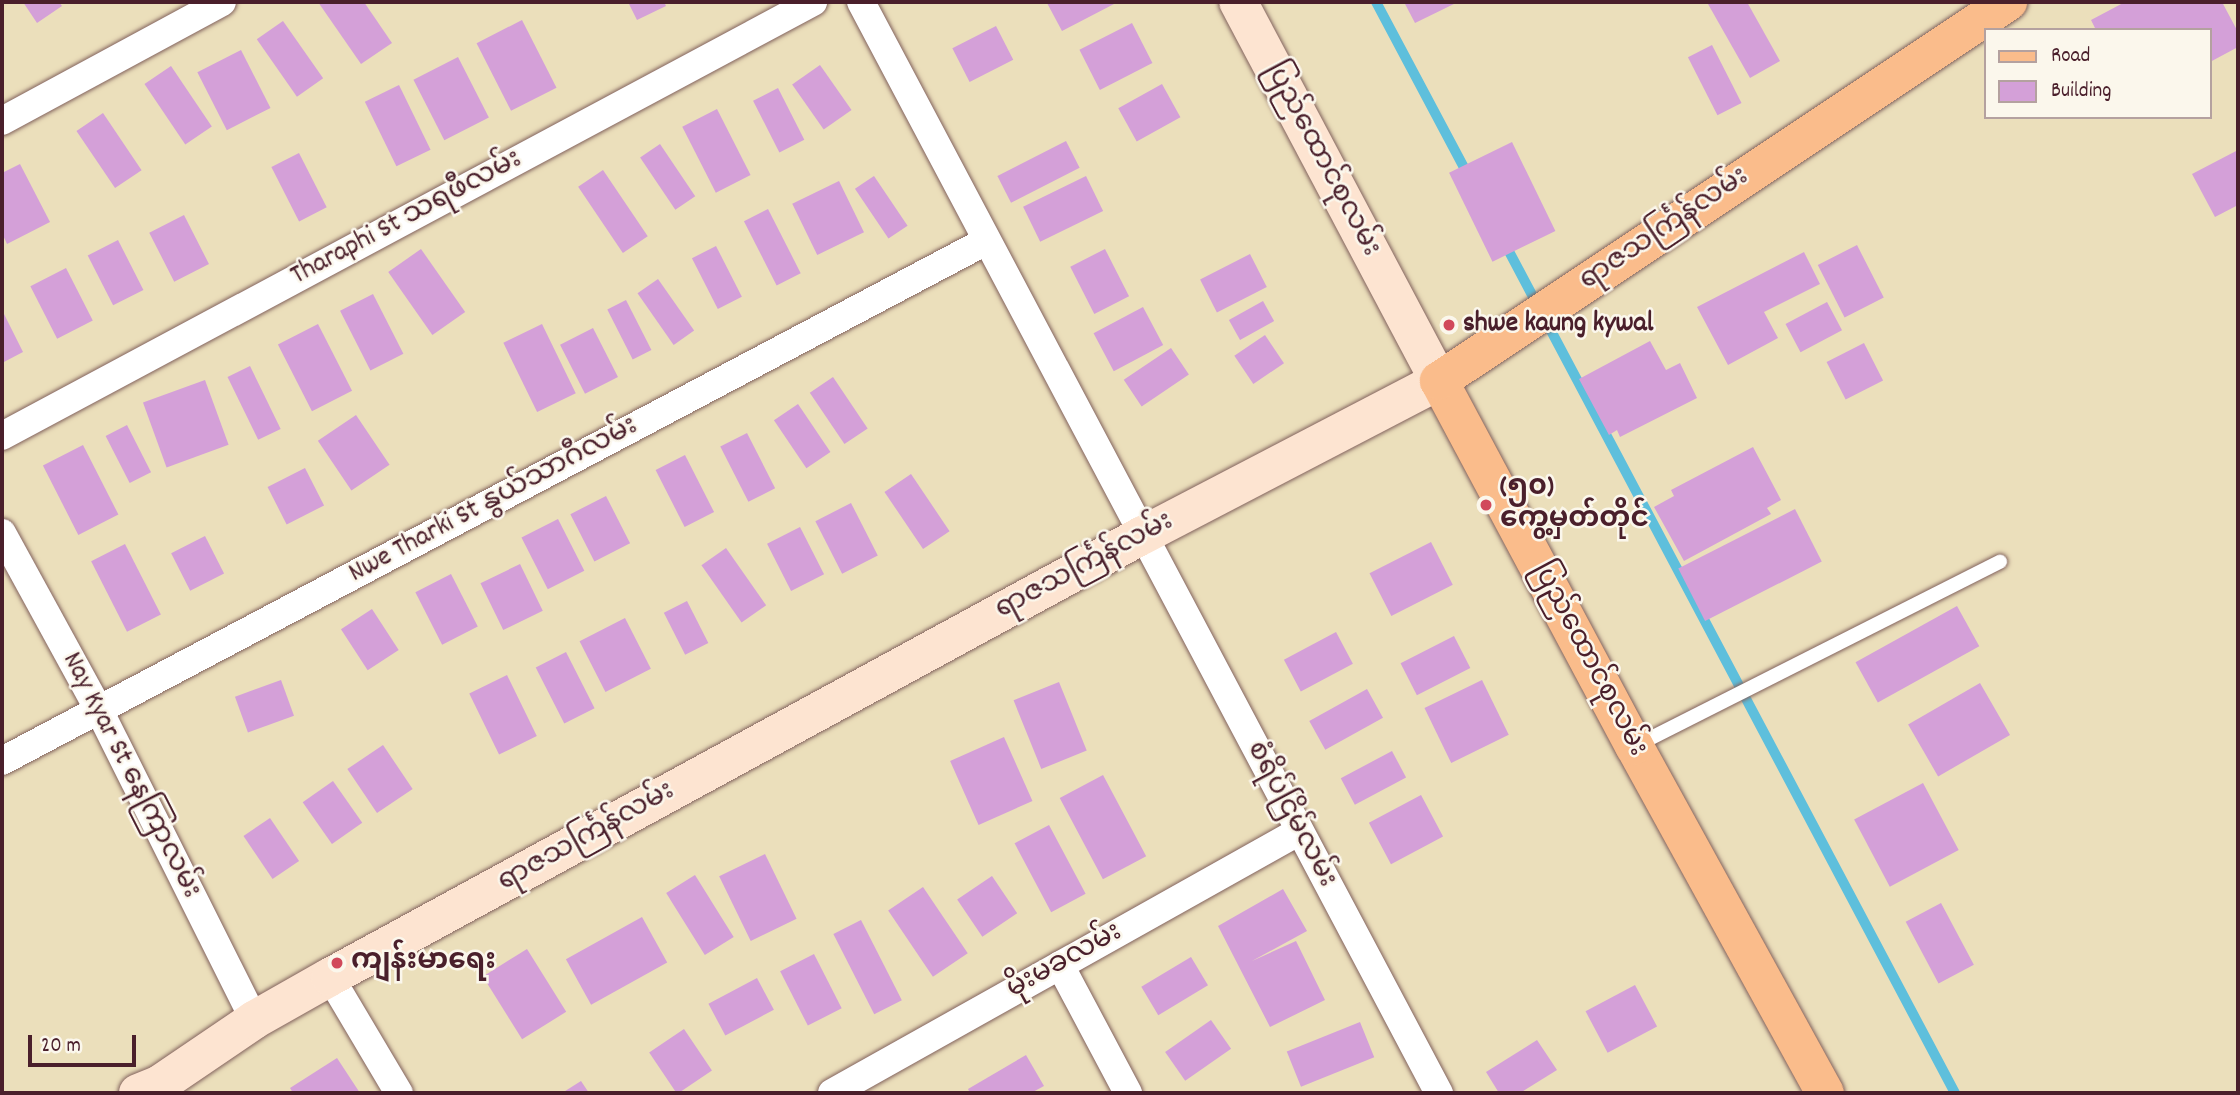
<!DOCTYPE html>
<meta charset="utf-8">
<style>
body{margin:0}
#map{position:relative;width:2240px;height:1095px;overflow:hidden;background:#ebdfbb;font-family:Dekko,"Noto Sans Myanmar",sans-serif}
div>[style]{position:absolute}
.stream>*{height:10px;margin:-5px;padding:0 5px;transform-origin:5px;border-radius:5px;background:#5ebfdc}
.building>*{inset:0;background:#d4a0d8;transform-origin:0 0}
.roads{filter:drop-shadow(0 0 2px #82625d) drop-shadow(0 0 2px #82625d)}
.lane>*{height:14px;margin:-7px;padding:0 7px;transform-origin:7px;border-radius:7px;background:#fff}
.street>*{height:28px;margin:-14px;padding:0 14px;transform-origin:14px;border-radius:14px;background:#fff}
.secondary>*{height:38px;margin:-19px;padding:0 19px;transform-origin:19px;border-radius:19px;background:#fde4d1}
.primary>*{height:38px;margin:-19px;padding:0 19px;transform-origin:19px;border-radius:19px;background:#fabc8b}
.dots>*{width:19px;height:19px;translate:-50% -50%;box-sizing:border-box;border:4px solid #fbf7ec;border-radius:50%}
span{translate:-50% -50%;white-space:nowrap;text-align:center;line-height:1.15;-webkit-text-stroke:5px #fbf7ec;paint-order:stroke}
.street-label{font-size:28px;color:#4a1f2b}
.poi-label{font-size:28px;color:#4a1f2b;font-weight:700}
.left{translate:0 -50%;text-align:left}
.frame{position:absolute;inset:0;border:4px solid #4a1f2b;pointer-events:none}
.legend{position:absolute;left:1984px;top:28px;width:228px;height:91px;box-sizing:border-box;background:#fbf7ec;border:2px solid #b4a19f;margin:0;padding:9px 12px;list-style:none;font-size:21px;color:#4a1f2b}
.legend li{display:flex;align-items:center;gap:14px;height:35px}
.legend b{width:35px;border:2px solid #b4a19f}
.scale{position:absolute;left:28px;top:1035px;width:108px;height:32px;box-sizing:border-box;border:4px solid #4a1f2b;border-top:0;padding-left:9px;font-size:21px;line-height:24px;white-space:nowrap;color:#4a1f2b;-webkit-text-stroke:5px #fbf7ec;paint-order:stroke}
</style>
<div id="map">
<div class="stream">
<i style="left:1376px;top:2px;width:200px;rotate:62deg"></i>
<i style="left:1504px;top:242px;width:963px;rotate:62.08deg"></i>
</div>
<div class="building">
<i style="clip-path:polygon(23px 2px,59px 2px,62px 6px,37px 23px)"></i>
<i style="clip-path:polygon(318px 2px,364px 2px,392px 43px,361px 64px)"></i>
<i style="clip-path:polygon(628px 2px,664px 2px,666px 6px,637px 20px)"></i>
<i style="clip-path:polygon(1050px 2px,1113px 2px,1114px 4px,1062px 31px,1047px 3px)"></i>
<i style="clip-path:polygon(1404px 2px,1458px 2px,1415px 23px)"></i>
<i style="clip-path:polygon(1713px 2px,1747px 2px,1780px 61px,1750px 78px,1708px 4px)"></i>
<i style="clip-path:polygon(2125px 2px,2222px 2px,2238px 32px,2238px 47px,2210px 62px,2210px 30px,2096px 30px,2091px 20px)"></i>
<i style="left:522px;top:20px;width:76px;height:51px;rotate:63deg"></i>
<i style="left:283px;top:21px;width:70px;height:32px;rotate:55deg"></i>
<i style="left:1132px;top:23px;width:45px;height:59px;rotate:63deg"></i>
<i style="left:996px;top:26px;width:38px;height:49px;rotate:63deg"></i>
<i style="left:1712px;top:45px;width:65px;height:27px;rotate:63deg"></i>
<i style="left:241px;top:50px;width:65px;height:49px;rotate:63deg"></i>
<i style="left:458px;top:57px;width:68px;height:50px;rotate:63deg"></i>
<i style="left:820px;top:65px;width:55px;height:34px;rotate:55deg"></i>
<i style="left:171px;top:66px;width:73px;height:32px;rotate:56deg"></i>
<i style="left:1162px;top:84px;width:38px;height:50px;rotate:61deg"></i>
<i style="left:399px;top:85px;width:72px;height:38px;rotate:64deg"></i>
<i style="left:778px;top:88px;width:58px;height:28px;rotate:63deg"></i>
<i style="left:717px;top:109px;width:74px;height:39px;rotate:63deg"></i>
<i style="left:103px;top:113px;width:69px;height:32px;rotate:56deg"></i>
<i style="left:1066px;top:141px;width:30px;height:77px;rotate:63deg"></i>
<i style="left:1512px;top:142px;width:99px;height:70px;rotate:64deg"></i>
<i style="left:660px;top:144px;width:63px;height:24px;rotate:56deg"></i>
<i style="clip-path:polygon(2238px 150px,2238px 205px,2215px 217px,2192px 174px)"></i>
<i style="left:299px;top:153px;width:61px;height:31px;rotate:63deg"></i>
<i style="clip-path:polygon(20px 164px,50px 222px,7px 244px,2px 233px,2px 173px)"></i>
<i style="left:603px;top:170px;width:80px;height:30px;rotate:56deg"></i>
<i style="left:874px;top:176px;width:60px;height:23px;rotate:56deg"></i>
<i style="left:1086px;top:176px;width:39px;height:70px;rotate:64deg"></i>
<i style="left:839px;top:181px;width:57px;height:52px;rotate:64deg"></i>
<i style="left:768px;top:209px;width:72px;height:27px;rotate:63deg"></i>
<i style="left:184px;top:215px;width:55px;height:39px;rotate:63deg"></i>
<i style="left:118px;top:240px;width:56px;height:34px;rotate:63deg"></i>
<i style="left:1857px;top:245px;width:59px;height:44px;rotate:63deg"></i>
<i style="left:716px;top:246px;width:57px;height:27px;rotate:63deg"></i>
<i style="left:421px;top:249px;width:77px;height:40px;rotate:55deg"></i>
<i style="left:1105px;top:249px;width:53px;height:39px;rotate:63deg"></i>
<i style="clip-path:polygon(1804px 252px,1820px 284px,1764px 312px,1778px 338px,1728px 365px,1697px 307px)"></i>
<i style="left:1250px;top:254px;width:37px;height:56px;rotate:63deg"></i>
<i style="left:66px;top:268px;width:59px;height:40px;rotate:63deg"></i>
<i style="left:658px;top:279px;width:63px;height:25px;rotate:55deg"></i>
<i style="left:373px;top:294px;width:67px;height:37px;rotate:63deg"></i>
<i style="left:626px;top:300px;width:56px;height:21px;rotate:63deg"></i>
<i style="left:1263px;top:301px;width:23px;height:39px;rotate:61deg"></i>
<i style="left:1827px;top:302px;width:32px;height:47px;rotate:62deg"></i>
<i style="left:1143px;top:307px;width:43px;height:56px;rotate:62deg"></i>
<i style="clip-path:polygon(2px 310px,23px 352px,2px 363px)"></i>
<i style="left:318px;top:324px;width:75px;height:45px;rotate:63deg"></i>
<i style="left:542px;top:324px;width:77px;height:43px;rotate:64deg"></i>
<i style="left:593px;top:328px;width:55px;height:37px;rotate:63deg"></i>
<i style="left:1265px;top:335px;width:34px;height:37px;rotate:56deg"></i>
<i style="clip-path:polygon(1650px 341px,1666px 370px,1680px 363px,1697px 398px,1620px 437px,1617px 430px,1609px 435px,1579px 379px)"></i>
<i style="left:1864px;top:343px;width:42px;height:42px;rotate:63deg"></i>
<i style="left:1171px;top:348px;width:32px;height:57px;rotate:56deg"></i>
<i style="left:250px;top:366px;width:70px;height:25px;rotate:64deg"></i>
<i style="left:833px;top:377px;width:62px;height:28px;rotate:56deg"></i>
<i style="left:205px;top:380px;width:69px;height:66px;rotate:70deg"></i>
<i style="left:798px;top:404px;width:58px;height:29px;rotate:56deg"></i>
<i style="left:356px;top:415px;width:60px;height:46px;rotate:56deg"></i>
<i style="left:127px;top:425px;width:53px;height:24px;rotate:63deg"></i>
<i style="left:747px;top:433px;width:62px;height:30px;rotate:63deg"></i>
<i style="left:83px;top:445px;width:78px;height:45px;rotate:63deg"></i>
<i style="clip-path:polygon(1753px 447px,1781px 500px,1767px 508px,1771px 514px,1684px 561px,1654px 507px,1674px 496px,1671px 490px)"></i>
<i style="left:685px;top:455px;width:64px;height:33px;rotate:63deg"></i>
<i style="left:305px;top:468px;width:42px;height:42px;rotate:63deg"></i>
<i style="left:911px;top:474px;width:69px;height:32px;rotate:56deg"></i>
<i style="left:606px;top:496px;width:53px;height:40px;rotate:63deg"></i>
<i style="left:851px;top:503px;width:59px;height:40px;rotate:63deg"></i>
<i style="left:1795px;top:509px;width:59px;height:131px;rotate:63deg"></i>
<i style="left:558px;top:519px;width:58px;height:41px;rotate:63deg"></i>
<i style="left:800px;top:527px;width:53px;height:37px;rotate:63deg"></i>
<i style="left:205px;top:536px;width:42px;height:38px;rotate:63deg"></i>
<i style="left:1431px;top:542px;width:48px;height:69px;rotate:63deg"></i>
<i style="left:125px;top:544px;width:79px;height:38px;rotate:63deg"></i>
<i style="left:726px;top:548px;width:70px;height:30px;rotate:55deg"></i>
<i style="left:520px;top:564px;width:52px;height:44px;rotate:64deg"></i>
<i style="left:451px;top:574px;width:59px;height:40px;rotate:63deg"></i>
<i style="left:687px;top:601px;width:47px;height:26px;rotate:63deg"></i>
<i style="left:1957px;top:606px;width:46px;height:116px;rotate:61deg"></i>
<i style="left:372px;top:609px;width:49px;height:37px;rotate:57deg"></i>
<i style="left:625px;top:618px;width:57px;height:51px;rotate:63deg"></i>
<i style="left:1336px;top:632px;width:36px;height:59px;rotate:62deg"></i>
<i style="left:1454px;top:636px;width:36px;height:60px;rotate:63deg"></i>
<i style="left:566px;top:652px;width:63px;height:34px;rotate:63deg"></i>
<i style="left:507px;top:675px;width:68px;height:42px;rotate:64deg"></i>
<i style="left:281px;top:680px;width:38px;height:49px;rotate:70deg"></i>
<i style="left:1482px;top:680px;width:61px;height:64px;rotate:64deg"></i>
<i style="left:1059px;top:682px;width:74px;height:49px;rotate:68deg"></i>
<i style="left:1980px;top:683px;width:60px;height:83px;rotate:60deg"></i>
<i style="left:1367px;top:689px;width:33px;height:66px;rotate:61deg"></i>
<i style="left:1004px;top:737px;width:70px;height:59px;rotate:66deg"></i>
<i style="left:383px;top:745px;width:53px;height:43px;rotate:56deg"></i>
<i style="left:1392px;top:751px;width:30px;height:58px;rotate:62deg"></i>
<i style="left:1103px;top:775px;width:92px;height:49px;rotate:62deg"></i>
<i style="left:333px;top:781px;width:51px;height:37px;rotate:55deg"></i>
<i style="left:1923px;top:783px;width:76px;height:78px;rotate:62deg"></i>
<i style="left:1421px;top:795px;width:47px;height:59px;rotate:62deg"></i>
<i style="left:270px;top:818px;width:52px;height:32px;rotate:56deg"></i>
<i style="left:1049px;top:825px;width:78px;height:39px;rotate:62deg"></i>
<i style="left:765px;top:854px;width:72px;height:51px;rotate:64deg"></i>
<i style="left:695px;top:875px;width:73px;height:34px;rotate:58deg"></i>
<i style="left:992px;top:876px;width:45px;height:42px;rotate:56deg"></i>
<i style="left:923px;top:887px;width:80px;height:42px;rotate:56deg"></i>
<i style="clip-path:polygon(1283px 889px,1307px 931px,1252px 961px,1296px 941px,1325px 1000px,1270px 1027px,1218px 926px)"></i>
<i style="left:1941px;top:903px;width:70px;height:40px;rotate:62deg"></i>
<i style="left:642px;top:917px;width:52px;height:87px;rotate:61deg"></i>
<i style="left:861px;top:920px;width:90px;height:31px;rotate:63deg"></i>
<i style="left:527px;top:949px;width:74px;height:52px;rotate:58deg"></i>
<i style="left:814px;top:954px;width:61px;height:38px;rotate:63deg"></i>
<i style="left:1191px;top:957px;width:33px;height:58px;rotate:59deg"></i>
<i style="left:757px;top:978px;width:36px;height:55px;rotate:62deg"></i>
<i style="left:1635px;top:985px;width:47px;height:56px;rotate:62deg"></i>
<i style="left:1211px;top:1020px;width:35px;height:56px;rotate:55deg"></i>
<i style="left:1360px;top:1022px;width:38px;height:79px;rotate:68deg"></i>
<i style="left:684px;top:1029px;width:50px;height:42px;rotate:56deg"></i>
<i style="clip-path:polygon(1537px 1040px,1557px 1070px,1520px 1093px,1499px 1093px,1486px 1072px)"></i>
<i style="clip-path:polygon(1026px 1055px,1044px 1086px,1031px 1093px,970px 1093px,968px 1089px)"></i>
<i style="clip-path:polygon(337px 1058px,360px 1093px,293px 1093px,290px 1088px)"></i>
<i style="clip-path:polygon(581px 1081px,589px 1093px,562px 1093px)"></i>
</div>
<div class="roads">
<div class="lane">
<i style="left:1635px;top:746px;width:409px;rotate:-26.8deg"></i>
</div>
<div class="street">
<i style="left:861px;top:2px;width:1235px;rotate:62.09deg"></i>
<i style="left:2px;top:121px;width:250px;rotate:-28.4deg"></i>
<i style="left:2px;top:436px;width:920px;rotate:-28.15deg"></i>
<i style="left:2px;top:533px;width:202px;rotate:61.3deg"></i>
<i style="left:99px;top:710px;width:347px;rotate:63.4deg"></i>
<i style="left:2px;top:761px;width:1113px;rotate:-27.85deg"></i>
<i style="left:1060px;top:965px;width:145px;rotate:62deg"></i>
<i style="left:330px;top:977px;width:135px;rotate:59.3deg"></i>
<i style="left:832px;top:1093px;width:534px;rotate:-29.25deg"></i>
</div>
<div class="secondary">
<i style="left:138px;top:1093px;width:24px;rotate:-22deg"></i>
<i style="left:160px;top:1084px;width:114px;rotate:-34.2deg"></i>
<i style="left:254px;top:1020px;width:87px;rotate:-29.5deg"></i>
<i style="left:330px;top:977px;width:923px;rotate:-28.54deg"></i>
<i style="left:1141px;top:536px;width:336px;rotate:-27.5deg"></i>
<i style="left:1439px;top:381px;width:429px;rotate:-117.9deg"></i>
</div>
<div class="primary">
<i style="left:1825px;top:1093px;width:396px;rotate:-118.8deg"></i>
<i style="left:1634px;top:746px;width:414px;rotate:-118.1deg"></i>
<i style="left:1439px;top:381px;width:684px;rotate:-33.67deg"></i>
</div>
</div>
<div class="dots">
<i style="left:1449px;top:325px;background:#d1495b"></i>
<i style="left:1486px;top:505px;background:#d1495b"></i>
<i style="left:337px;top:963px;background:#d1495b"></i>
</div>
<div class="street-label">
<span style="left:1321px;top:160px;rotate:62deg">ပြည်ထောင်စုလမ်း</span>
<span style="left:407px;top:219px;rotate:-28deg">Tharaphi St သရဖီလမ်း</span>
<span style="left:1665px;top:230px;rotate:-34deg">ရာဇသင်္ကြန်လမ်း</span>
<span style="left:494px;top:501px;rotate:-28deg">Nwe Tharki St နွယ်သာဂီလမ်း</span>
<span style="left:1085px;top:567px;rotate:-28deg">ရာဇသင်္ကြန်လမ်း</span>
<span style="left:1588px;top:660px;rotate:62deg">ပြည်ထောင်စုလမ်း</span>
<span style="left:130px;top:776px;rotate:63deg">Nay Kyar St နေကြာလမ်း</span>
<span style="left:1290px;top:815px;rotate:62deg">စံရိပ်ငြိမ်လမ်း</span>
<span style="left:587px;top:838px;rotate:-29deg">ရာဇသင်္ကြန်လမ်း</span>
<span style="left:1065px;top:962px;rotate:-29deg">မိုးမခလမ်း</span>
</div>
<div class="poi-label">
<span class="left" style="left:1463px;top:325px">shwe kaung kywal</span>
<span class="left" style="left:1500px;top:505px">(၅၀)<br>ကွေ့မှတ်တိုင်</span>
<span class="left" style="left:351px;top:963px">ကျန်းမာရေး</span>
</div>
<div class="frame"></div>
<ul class="legend">
<li><b style="height:9px;background:#fabc8b"></b>Road</li>
<li><b style="height:19px;background:#d4a0d8"></b>Building</li>
</ul>
<div class="scale">20 m</div>
</div>
